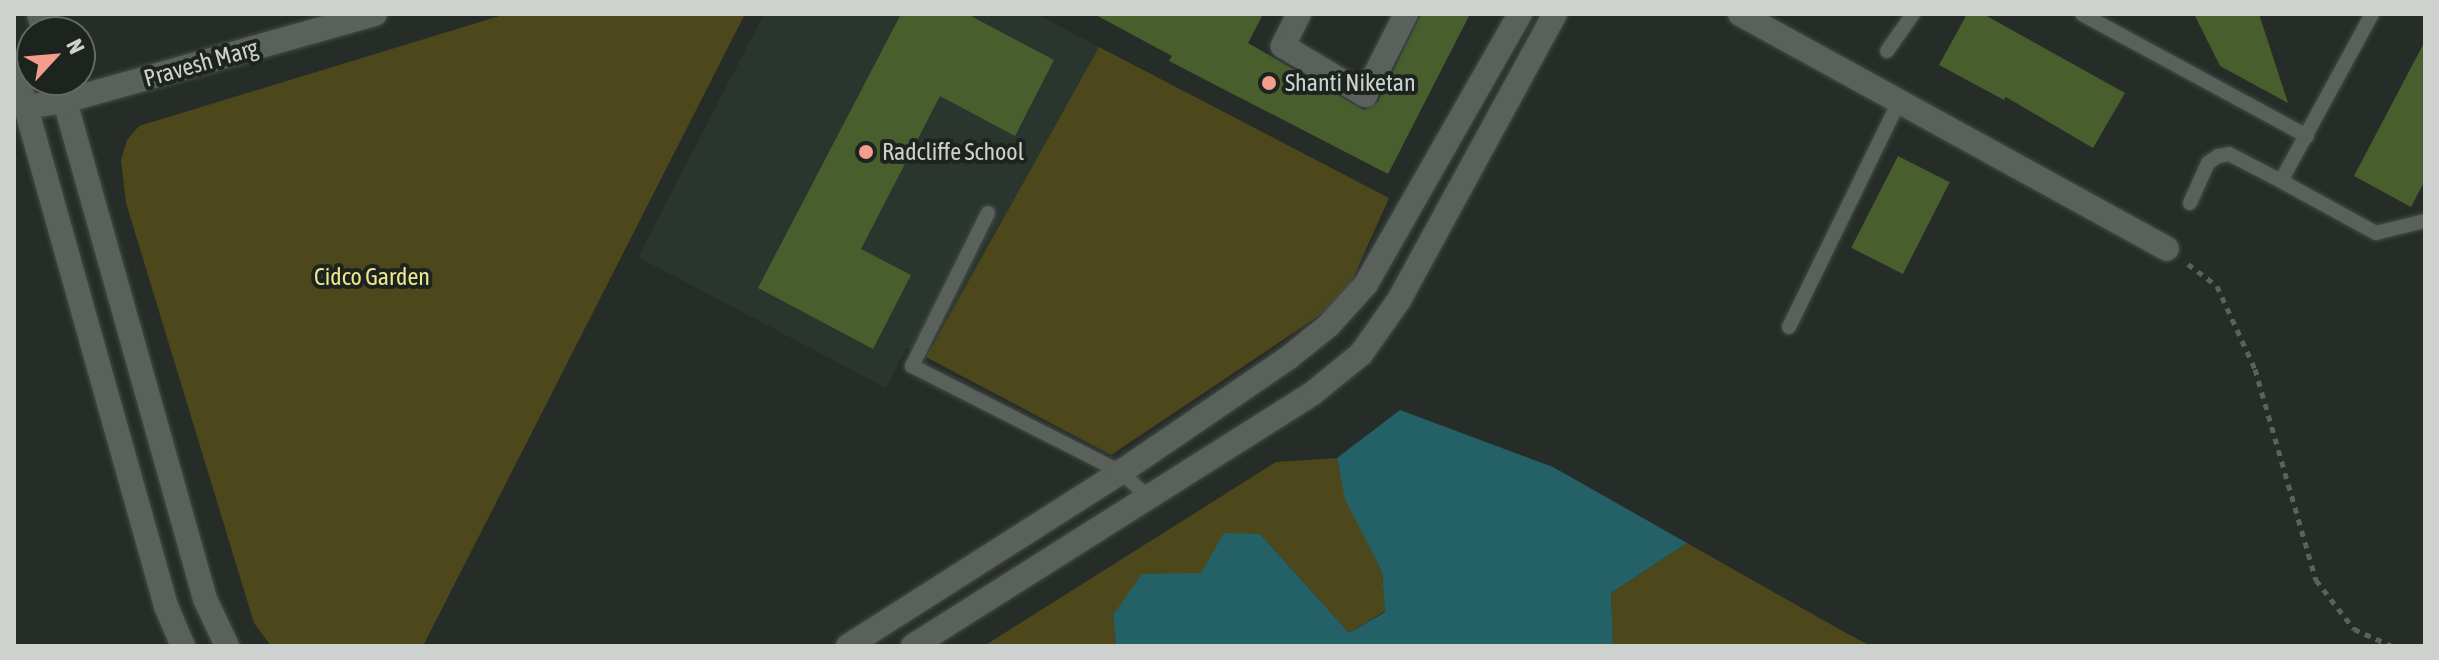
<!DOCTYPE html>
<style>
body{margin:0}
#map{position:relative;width:2439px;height:660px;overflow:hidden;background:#262c28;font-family:"Asap Condensed",sans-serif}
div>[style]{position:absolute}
.built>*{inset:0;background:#2a362d}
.green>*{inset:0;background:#4c481b}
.water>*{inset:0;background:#236167}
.building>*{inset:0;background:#485f2d;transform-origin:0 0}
.path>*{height:5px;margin-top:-2.5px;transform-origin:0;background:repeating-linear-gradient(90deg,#5b615d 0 6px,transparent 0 12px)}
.roads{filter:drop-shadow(0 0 2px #444a46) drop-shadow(0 0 2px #444a46)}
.lane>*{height:14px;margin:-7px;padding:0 7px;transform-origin:7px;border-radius:7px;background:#5a615b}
.street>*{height:24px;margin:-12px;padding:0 12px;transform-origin:12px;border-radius:12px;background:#5a615b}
.secondary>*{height:24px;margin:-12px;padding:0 12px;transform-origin:12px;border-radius:12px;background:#5a615b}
.dots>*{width:22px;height:22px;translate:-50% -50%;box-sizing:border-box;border:4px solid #1d231e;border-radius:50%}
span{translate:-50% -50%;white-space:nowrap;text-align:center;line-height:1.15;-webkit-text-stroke:8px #1d231e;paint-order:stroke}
.street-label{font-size:24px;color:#ced2cf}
.poi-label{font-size:24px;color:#ced2cf}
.left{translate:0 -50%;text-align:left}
.park-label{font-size:24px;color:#eee790}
.frame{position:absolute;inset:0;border:16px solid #ced2cf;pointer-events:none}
.north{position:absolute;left:16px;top:16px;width:80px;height:80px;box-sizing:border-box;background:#1d231e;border:2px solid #646965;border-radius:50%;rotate:64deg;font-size:22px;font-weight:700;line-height:32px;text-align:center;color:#ced2cf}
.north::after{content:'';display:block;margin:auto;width:28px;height:36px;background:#f49d8d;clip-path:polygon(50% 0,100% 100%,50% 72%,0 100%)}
</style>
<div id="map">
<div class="built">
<i style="clip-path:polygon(764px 14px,1036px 14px,1099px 47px,926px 357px,907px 347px,886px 388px,638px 257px)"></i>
</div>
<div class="green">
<i style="clip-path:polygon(506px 14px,745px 14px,423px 646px,271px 646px,254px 623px,126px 203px,121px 160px,127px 140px,139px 126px)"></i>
<i style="clip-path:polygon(1099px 47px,1389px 198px,1351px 283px,1323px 313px,1111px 455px,926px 357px)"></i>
<i style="clip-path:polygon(1337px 458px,1346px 499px,1382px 572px,1385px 611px,1349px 633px,1260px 534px,1201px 573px,1113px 615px,1116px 646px,984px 646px,1276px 462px)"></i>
<i style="clip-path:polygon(1687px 543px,1846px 633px,1871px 646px,1613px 646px,1611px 593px)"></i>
</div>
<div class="water">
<i style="clip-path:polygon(1400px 410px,1553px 467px,1687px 543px,1611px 593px,1613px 646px,1116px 646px,1113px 615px,1142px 574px,1201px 573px,1224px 533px,1260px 534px,1349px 633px,1385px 612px,1382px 572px,1345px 499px,1337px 458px)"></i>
</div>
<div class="building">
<i style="clip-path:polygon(901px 14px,967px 14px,1054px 60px,1015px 136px,940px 96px,861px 249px,911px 275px,873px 349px,758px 288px)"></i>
<i style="clip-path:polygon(1094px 14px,1263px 14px,1248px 43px,1364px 110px,1378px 102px,1421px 14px,1470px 14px,1388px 174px,1169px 61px,1172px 56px)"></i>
<i style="clip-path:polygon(1967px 14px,1983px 14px,2125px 93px,2093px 148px,2006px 97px,2004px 100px,1939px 65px)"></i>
<i style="clip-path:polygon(2194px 14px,2259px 14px,2288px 103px,2220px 66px)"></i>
<i style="clip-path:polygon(2425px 41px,2425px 180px,2411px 207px,2354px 176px)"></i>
<i style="left:1898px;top:156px;width:58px;height:103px;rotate:27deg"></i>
</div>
<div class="path">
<i style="left:2188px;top:264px;width:36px;rotate:37deg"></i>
<i style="left:2217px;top:286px;width:91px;rotate:65.4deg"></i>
<i style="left:2255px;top:369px;width:220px;rotate:73.9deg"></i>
<i style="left:2316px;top:580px;width:62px;rotate:52.2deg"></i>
<i style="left:2354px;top:629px;width:42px;rotate:24.1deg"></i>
</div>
<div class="roads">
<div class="lane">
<i style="left:2082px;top:14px;width:256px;rotate:28.5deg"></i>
<i style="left:2372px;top:14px;width:190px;rotate:118.6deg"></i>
<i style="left:2281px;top:181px;width:108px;rotate:28.7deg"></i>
<i style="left:2376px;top:233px;width:50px;rotate:-13.8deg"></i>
<i style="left:1887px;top:51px;width:45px;rotate:-54.9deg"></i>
<i style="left:2190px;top:203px;width:44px;rotate:-65.8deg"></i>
<i style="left:2208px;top:163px;width:12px;rotate:-35deg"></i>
<i style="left:2218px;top:156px;width:11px;rotate:-10deg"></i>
<i style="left:2229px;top:154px;width:59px;rotate:27.4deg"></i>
<i style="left:988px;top:213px;width:171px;rotate:116.4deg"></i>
<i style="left:912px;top:366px;width:234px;rotate:26.9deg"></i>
<i style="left:1121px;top:472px;width:37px;rotate:43deg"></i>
<i style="left:1789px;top:327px;width:251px;rotate:-64deg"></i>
</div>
<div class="street">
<i style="left:1299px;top:14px;width:36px;rotate:117deg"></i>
<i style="left:1283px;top:46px;width:96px;rotate:30.9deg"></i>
<i style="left:1365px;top:95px;width:91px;rotate:-63.2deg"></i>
<i style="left:1740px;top:14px;width:487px;rotate:28.8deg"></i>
</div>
<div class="secondary">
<i style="left:39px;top:14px;width:19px;rotate:72deg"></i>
<i style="left:14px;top:65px;width:562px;rotate:74.31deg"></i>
<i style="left:166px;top:606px;width:43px;rotate:67deg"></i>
<i style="left:59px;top:80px;width:539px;rotate:74.29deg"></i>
<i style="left:205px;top:599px;width:52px;rotate:64.9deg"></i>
<i style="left:25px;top:107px;width:40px;rotate:-8.5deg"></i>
<i style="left:65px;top:101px;width:322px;rotate:-15.7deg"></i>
<i style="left:848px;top:646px;width:324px;rotate:-32.5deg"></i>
<i style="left:1121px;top:472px;width:202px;rotate:-34.3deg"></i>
<i style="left:1288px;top:358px;width:53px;rotate:-38.8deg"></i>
<i style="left:1329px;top:325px;width:55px;rotate:-47.9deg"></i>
<i style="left:1366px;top:284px;width:311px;rotate:-60.3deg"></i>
<i style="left:913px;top:646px;width:473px;rotate:-32.3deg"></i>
<i style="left:1313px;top:393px;width:62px;rotate:-39.1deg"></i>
<i style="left:1361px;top:354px;width:66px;rotate:-54.9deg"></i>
<i style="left:1399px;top:300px;width:326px;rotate:-61.4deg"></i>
</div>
</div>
<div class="dots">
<i style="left:1269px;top:83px;background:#f49d8d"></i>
<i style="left:866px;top:152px;background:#f49d8d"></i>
</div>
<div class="street-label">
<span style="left:201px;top:63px;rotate:-16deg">Pravesh Marg</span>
</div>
<div class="poi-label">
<span class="left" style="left:1285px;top:83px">Shanti Niketan</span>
<span class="left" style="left:882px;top:152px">Radcliffe School</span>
</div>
<div class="park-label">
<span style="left:372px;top:277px">Cidco Garden</span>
</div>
<div class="frame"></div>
<div class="north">N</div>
</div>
